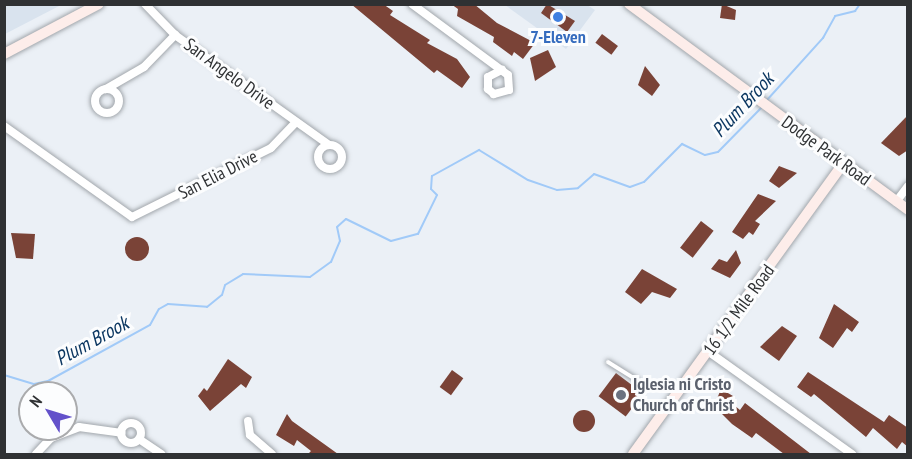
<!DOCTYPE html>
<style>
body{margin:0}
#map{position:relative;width:912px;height:459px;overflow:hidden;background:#ebf0f6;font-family:"PT Sans Narrow",sans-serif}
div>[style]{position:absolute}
.built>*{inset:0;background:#d9e3ee}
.stream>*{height:2px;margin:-1px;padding:0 1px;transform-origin:1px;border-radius:1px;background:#a1caf8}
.building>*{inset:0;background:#7a4337;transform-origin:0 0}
.round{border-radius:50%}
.roads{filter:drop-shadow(0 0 2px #a2a7ac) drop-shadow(0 0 2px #a2a7ac)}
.lane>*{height:4px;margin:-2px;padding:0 2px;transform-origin:2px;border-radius:2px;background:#fff}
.street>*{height:8px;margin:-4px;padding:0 4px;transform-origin:4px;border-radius:4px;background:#fff}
.street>.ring{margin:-4px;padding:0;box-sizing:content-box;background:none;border:8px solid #fff;border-radius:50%}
.secondary>*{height:10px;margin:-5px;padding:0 5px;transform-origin:5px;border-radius:5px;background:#fdedea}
.dots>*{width:16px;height:16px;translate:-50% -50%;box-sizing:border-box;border:3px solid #fcfdfe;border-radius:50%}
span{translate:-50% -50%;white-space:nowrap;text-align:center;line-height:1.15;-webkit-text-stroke:6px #fcfdfe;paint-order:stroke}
.shop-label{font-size:18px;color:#366cbe;font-weight:700}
.street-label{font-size:18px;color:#2f3133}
.worship-label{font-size:18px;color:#5b616d;font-weight:700}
.left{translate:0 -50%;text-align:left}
.water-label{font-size:20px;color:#0c3761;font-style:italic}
.frame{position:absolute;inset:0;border:6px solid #2f3133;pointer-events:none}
.north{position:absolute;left:18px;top:381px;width:60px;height:60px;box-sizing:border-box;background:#fcfdfe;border:2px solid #aaabad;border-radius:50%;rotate:308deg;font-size:16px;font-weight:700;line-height:24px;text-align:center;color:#2f3133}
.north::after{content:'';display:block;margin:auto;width:21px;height:27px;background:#6351ca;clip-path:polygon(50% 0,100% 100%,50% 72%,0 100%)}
</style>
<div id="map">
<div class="built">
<i style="clip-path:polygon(5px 4px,61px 4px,61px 5px,5px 34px)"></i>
<i style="clip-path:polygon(505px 5px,587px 5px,595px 10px,566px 49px)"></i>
</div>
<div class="stream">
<i style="left:767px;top:100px;width:84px;rotate:-47.9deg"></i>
<i style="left:823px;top:38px;width:25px;rotate:-61deg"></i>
<i style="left:835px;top:16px;width:21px;rotate:-14deg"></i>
<i style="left:855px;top:11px;width:9px;rotate:-54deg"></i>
<i style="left:4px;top:375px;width:31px;rotate:17deg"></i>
<i style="left:34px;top:384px;width:14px;rotate:-12deg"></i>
<i style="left:48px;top:381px;width:116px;rotate:-28.8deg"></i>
<i style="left:150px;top:325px;width:18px;rotate:-61deg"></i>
<i style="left:159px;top:309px;width:10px;rotate:-29deg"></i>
<i style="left:168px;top:304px;width:39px;rotate:4deg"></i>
<i style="left:207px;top:307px;width:19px;rotate:-39deg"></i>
<i style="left:222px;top:295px;width:10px;rotate:-73deg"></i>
<i style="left:225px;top:285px;width:21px;rotate:-31deg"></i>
<i style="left:243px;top:274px;width:67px;rotate:2.6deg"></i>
<i style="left:310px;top:277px;width:26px;rotate:-36deg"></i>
<i style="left:331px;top:262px;width:23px;rotate:-67deg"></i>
<i style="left:340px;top:241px;width:14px;rotate:-102deg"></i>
<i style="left:337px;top:227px;width:12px;rotate:-42deg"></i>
<i style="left:346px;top:219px;width:50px;rotate:26.1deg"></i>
<i style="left:391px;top:241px;width:28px;rotate:-15deg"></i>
<i style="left:418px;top:234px;width:43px;rotate:-64deg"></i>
<i style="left:437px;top:195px;width:8px;rotate:-135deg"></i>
<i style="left:431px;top:189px;width:13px;rotate:-86deg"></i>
<i style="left:432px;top:176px;width:54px;rotate:-29deg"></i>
<i style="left:479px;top:150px;width:57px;rotate:31.5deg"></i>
<i style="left:528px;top:180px;width:31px;rotate:19deg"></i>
<i style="left:557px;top:190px;width:21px;rotate:-5deg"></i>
<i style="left:578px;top:188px;width:21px;rotate:-41deg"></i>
<i style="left:594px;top:174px;width:38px;rotate:20deg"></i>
<i style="left:630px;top:187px;width:15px;rotate:-20deg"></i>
<i style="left:644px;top:182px;width:54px;rotate:-45deg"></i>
<i style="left:682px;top:144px;width:25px;rotate:26deg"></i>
<i style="left:705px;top:155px;width:13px;rotate:-13deg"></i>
<i style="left:718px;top:152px;width:63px;rotate:-45.6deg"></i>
</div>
<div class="building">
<i style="clip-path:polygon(351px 4px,383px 4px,393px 11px,390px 15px,430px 40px,427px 43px,457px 59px,470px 77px,462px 88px,437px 70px,434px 73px)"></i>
<i style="clip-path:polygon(451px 4px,474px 4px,497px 23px,535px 43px,523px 59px,514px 52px,512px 56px,493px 42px,494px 37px,457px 16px,458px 9px)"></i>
<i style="clip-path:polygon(547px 4px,575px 21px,567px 32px,541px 13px)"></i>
<i style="clip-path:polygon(722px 4px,736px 10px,735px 20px,720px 18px)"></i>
<i style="left:602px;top:34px;width:20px;height:11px;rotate:37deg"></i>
<i style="clip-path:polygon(548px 50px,556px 67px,535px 81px,530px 58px)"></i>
<i style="clip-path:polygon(645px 66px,660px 85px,652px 96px,638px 85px)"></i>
<i style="clip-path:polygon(908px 115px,908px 150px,899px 156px,881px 143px)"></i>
<i style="clip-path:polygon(779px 166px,797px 173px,779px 188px,769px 181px)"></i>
<i style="clip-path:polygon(758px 194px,776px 201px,755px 221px,760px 224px,753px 235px,749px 232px,743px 239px,732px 232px)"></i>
<i style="left:701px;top:221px;width:16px;height:34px;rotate:38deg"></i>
<i style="clip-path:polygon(11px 233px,35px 234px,33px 259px,16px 258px)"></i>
<i class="round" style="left:125px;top:237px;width:24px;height:24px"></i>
<i style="clip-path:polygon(736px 250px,741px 263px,730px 278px,711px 269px,719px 259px,727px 262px)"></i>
<i style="clip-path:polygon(642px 269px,677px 289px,670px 298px,652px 292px,641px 304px,625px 292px)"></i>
<i style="clip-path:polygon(834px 304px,859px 322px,852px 332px,847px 328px,833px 348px,819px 338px)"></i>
<i style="clip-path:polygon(782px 326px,797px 336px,779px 361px,760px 347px)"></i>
<i style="clip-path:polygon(228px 359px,252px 377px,246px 388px,241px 384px,210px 411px,198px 396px,204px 388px,207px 391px)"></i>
<i style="left:452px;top:370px;width:14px;height:21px;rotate:36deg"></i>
<i style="clip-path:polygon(808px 372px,884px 422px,889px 415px,908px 428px,908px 447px,902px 442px,897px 449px,873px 428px,866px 437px,814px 394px,811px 397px,797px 387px)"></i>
<i style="left:616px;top:373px;width:34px;height:29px;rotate:37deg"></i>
<i style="clip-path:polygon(721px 389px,733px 396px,729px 401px,740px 410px,745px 403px,811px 454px,784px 454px,756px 433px,752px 438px,732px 424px,714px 406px)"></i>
<i class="round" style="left:573px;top:410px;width:22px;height:22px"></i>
<i style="clip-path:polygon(287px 414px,292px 421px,338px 454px,308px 454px,311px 451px,297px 440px,294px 446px,276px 435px)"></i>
</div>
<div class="roads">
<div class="lane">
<i style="left:608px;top:362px;width:36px;rotate:32deg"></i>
</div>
<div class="street">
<i style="left:145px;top:4px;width:43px;rotate:45.9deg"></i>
<i style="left:175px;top:35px;width:188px;rotate:35.5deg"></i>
<i style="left:412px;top:4px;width:119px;rotate:36.5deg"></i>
<i style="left:508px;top:75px;width:15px;rotate:86deg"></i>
<i style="left:509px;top:90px;width:16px;rotate:165deg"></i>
<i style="left:494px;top:94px;width:8px;rotate:-140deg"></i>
<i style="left:488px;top:89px;width:12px;rotate:-90deg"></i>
<i style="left:488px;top:77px;width:16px;rotate:-27deg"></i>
<i class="ring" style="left:95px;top:89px;width:16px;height:16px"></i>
<i style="left:106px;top:89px;width:44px;rotate:-30.1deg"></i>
<i style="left:144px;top:67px;width:45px;rotate:-45.9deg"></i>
<i style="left:4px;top:126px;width:157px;rotate:35.4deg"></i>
<i style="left:132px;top:217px;width:155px;rotate:-26.4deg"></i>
<i style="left:271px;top:148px;width:36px;rotate:-46deg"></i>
<i class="ring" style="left:318px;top:145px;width:16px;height:16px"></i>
<i style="left:896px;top:202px;width:20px;rotate:-53deg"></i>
<i style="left:709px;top:352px;width:176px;rotate:35.5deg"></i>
<i style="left:248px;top:421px;width:14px;rotate:82deg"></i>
<i style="left:250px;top:435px;width:29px;rotate:41deg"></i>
<i class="ring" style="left:121px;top:423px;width:12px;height:12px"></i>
<i style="left:139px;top:439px;width:27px;rotate:34deg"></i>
<i style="left:36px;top:454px;width:22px;rotate:-47deg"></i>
<i style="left:51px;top:438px;width:30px;rotate:-21deg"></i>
<i style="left:79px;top:427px;width:43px;rotate:7.9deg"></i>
</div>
<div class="secondary">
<i style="left:629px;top:4px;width:347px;rotate:36.4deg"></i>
<i style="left:4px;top:54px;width:107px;rotate:-27.8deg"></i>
<i style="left:633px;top:454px;width:358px;rotate:-54.1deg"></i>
</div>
</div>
<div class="dots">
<i style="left:558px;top:17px;background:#3f7fe0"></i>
<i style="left:621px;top:395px;background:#6b7280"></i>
</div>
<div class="shop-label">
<span style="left:558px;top:37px">7-Eleven</span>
</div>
<div class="street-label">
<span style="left:229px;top:74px;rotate:36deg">San Angelo Drive</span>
<span style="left:826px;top:151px;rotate:36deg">Dodge Park Road</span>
<span style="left:218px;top:175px;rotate:-27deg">San Elia Drive</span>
<span style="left:739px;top:310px;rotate:-54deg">16 1/2 Mile Road</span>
</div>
<div class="worship-label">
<span class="left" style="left:633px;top:395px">Iglesia ni Cristo<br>Church of Christ</span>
</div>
<div class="water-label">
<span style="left:743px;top:105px;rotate:-47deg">Plum Brook</span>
<span style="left:92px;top:341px;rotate:-29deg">Plum Brook</span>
</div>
<div class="frame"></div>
<div class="north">N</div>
</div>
